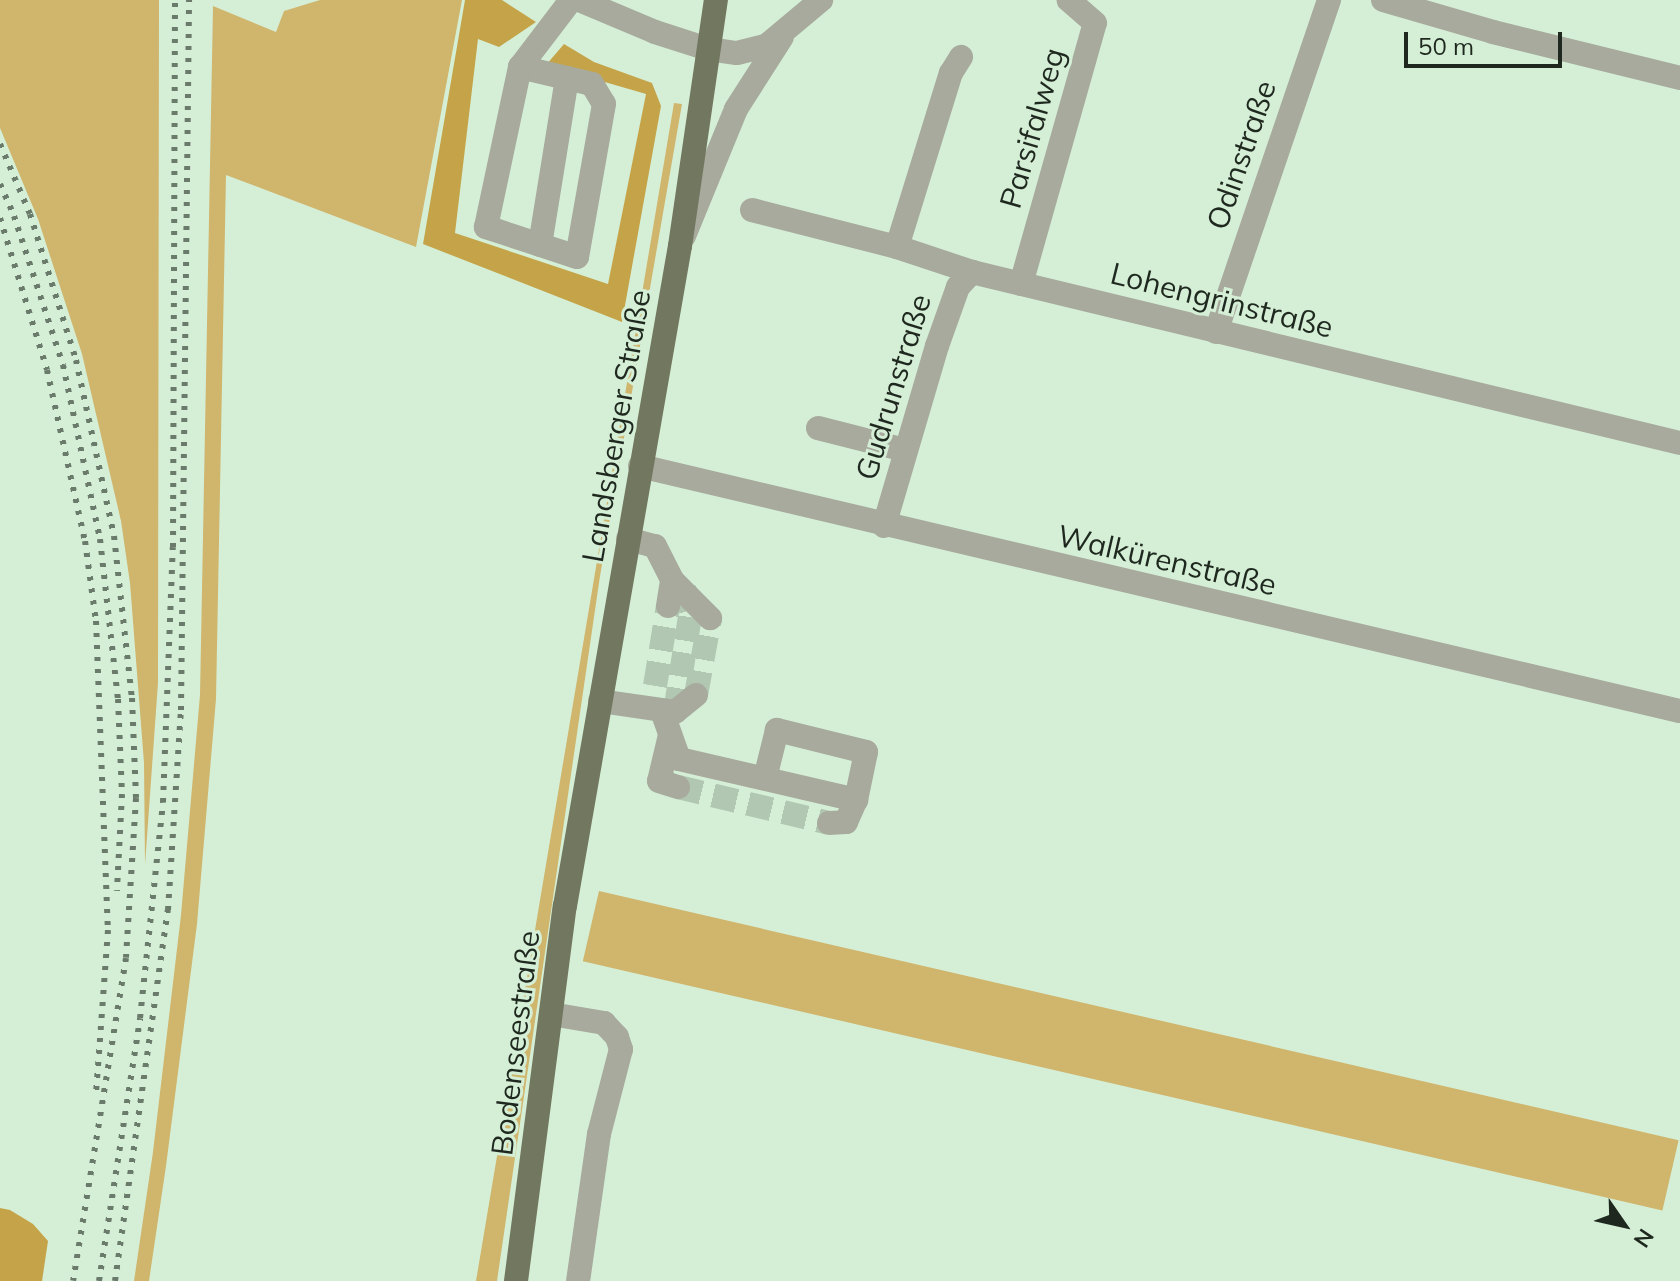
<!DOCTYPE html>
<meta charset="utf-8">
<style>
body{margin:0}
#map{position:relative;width:1680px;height:1281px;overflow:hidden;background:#d5efd6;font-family:Mulish,sans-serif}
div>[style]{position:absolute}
.green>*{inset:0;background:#d0b56d;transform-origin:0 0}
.forest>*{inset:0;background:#c5a449}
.minor-tunnel>*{height:24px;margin-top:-12px;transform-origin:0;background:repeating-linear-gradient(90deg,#b1c7b1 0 24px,transparent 0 36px)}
.minor>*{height:24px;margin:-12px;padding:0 12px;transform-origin:12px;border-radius:12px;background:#a7aa9c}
.major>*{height:24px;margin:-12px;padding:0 12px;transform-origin:12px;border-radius:12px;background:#72775f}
.rail>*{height:6px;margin-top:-3px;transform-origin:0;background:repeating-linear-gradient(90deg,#6b7b6b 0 4px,transparent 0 12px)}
span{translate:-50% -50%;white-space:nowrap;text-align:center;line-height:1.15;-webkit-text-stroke:6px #d5efd6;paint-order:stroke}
.street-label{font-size:30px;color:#1f281f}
.north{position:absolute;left:1584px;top:1185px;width:80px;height:80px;-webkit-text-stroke:6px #d5efd6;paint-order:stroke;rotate:124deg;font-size:22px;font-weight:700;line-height:32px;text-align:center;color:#1f281f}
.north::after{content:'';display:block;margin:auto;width:28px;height:36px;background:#1f281f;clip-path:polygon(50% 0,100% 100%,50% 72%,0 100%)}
.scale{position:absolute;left:1404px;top:32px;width:158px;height:36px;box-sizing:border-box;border:4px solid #1f281f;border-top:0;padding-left:10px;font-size:24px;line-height:28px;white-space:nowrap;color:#1f281f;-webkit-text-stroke:6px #d5efd6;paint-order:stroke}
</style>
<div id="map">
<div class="green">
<i style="clip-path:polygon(0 0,159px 0,158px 683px,145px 865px,144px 763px,130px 583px,121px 521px,82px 354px,38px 219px,0 128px)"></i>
<i style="clip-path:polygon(320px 0,462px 0,416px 247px,226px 175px,216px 699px,197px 924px,166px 1166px,149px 1281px,134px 1281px,153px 1152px,181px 915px,200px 695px,213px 6px,276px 32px,284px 11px)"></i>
<i style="clip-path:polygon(674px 103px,682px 104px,600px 576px,497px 1281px,476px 1281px)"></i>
<i style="left:599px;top:891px;width:1108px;height:72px;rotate:13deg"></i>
</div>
<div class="forest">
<i style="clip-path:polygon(465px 0,502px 0,536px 22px,499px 47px,478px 39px,455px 233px,608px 284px,646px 94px,546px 65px,564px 44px,594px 62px,652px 83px,661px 106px,622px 322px,423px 244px)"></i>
<i style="clip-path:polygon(0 1208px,10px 1210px,33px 1224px,48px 1241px,42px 1281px,0 1281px)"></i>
</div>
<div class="minor-tunnel">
<i style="left:655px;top:686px;width:81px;rotate:-80.8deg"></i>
<i style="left:696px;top:695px;width:78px;rotate:-79.7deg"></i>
<i style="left:675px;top:712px;width:103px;rotate:-81.1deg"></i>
<i style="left:691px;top:610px;width:22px;rotate:-108deg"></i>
<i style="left:678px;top:787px;width:155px;rotate:13.4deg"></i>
</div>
<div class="minor">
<i style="left:579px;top:0;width:82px;rotate:22.8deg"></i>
<i style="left:655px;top:32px;width:56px;rotate:17.8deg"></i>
<i style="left:708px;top:49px;width:29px;rotate:8deg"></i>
<i style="left:737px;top:53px;width:30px;rotate:-14deg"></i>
<i style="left:766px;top:46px;width:72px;rotate:-39.9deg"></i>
<i style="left:1383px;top:0;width:115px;rotate:16.2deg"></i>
<i style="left:1493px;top:32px;width:193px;rotate:13.8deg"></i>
<i style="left:520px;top:67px;width:74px;rotate:13.3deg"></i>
<i style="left:592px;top:84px;width:23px;rotate:59deg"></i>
<i style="left:604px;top:104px;width:155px;rotate:100deg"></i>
<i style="left:577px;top:257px;width:96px;rotate:-161.8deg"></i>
<i style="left:486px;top:227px;width:164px;rotate:-78deg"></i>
<i style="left:520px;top:67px;width:84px;rotate:-52.7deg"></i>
<i style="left:752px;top:210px;width:150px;rotate:14.3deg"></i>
<i style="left:897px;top:247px;width:79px;rotate:18.4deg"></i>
<i style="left:972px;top:272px;width:728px;rotate:13.58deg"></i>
<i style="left:684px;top:236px;width:137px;rotate:-67.7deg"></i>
<i style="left:736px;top:109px;width:85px;rotate:-57.4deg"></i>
<i style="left:540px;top:245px;width:169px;rotate:-80.8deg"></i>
<i style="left:897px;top:247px;width:182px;rotate:-72.8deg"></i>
<i style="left:951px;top:73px;width:19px;rotate:-58deg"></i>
<i style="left:1021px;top:284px;width:271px;rotate:-74.2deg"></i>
<i style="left:1095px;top:23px;width:35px;rotate:-139deg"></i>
<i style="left:1216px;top:332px;width:351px;rotate:-71.2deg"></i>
<i style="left:818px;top:428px;width:89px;rotate:14.3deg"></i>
<i style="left:640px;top:466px;width:1068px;rotate:13.26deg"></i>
<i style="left:884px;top:526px;width:188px;rotate:-73.6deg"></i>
<i style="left:937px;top:346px;width:63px;rotate:-70.4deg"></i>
<i style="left:958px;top:287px;width:21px;rotate:-47deg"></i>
<i style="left:628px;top:539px;width:28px;rotate:15deg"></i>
<i style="left:655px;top:546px;width:38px;rotate:63deg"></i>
<i style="left:672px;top:580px;width:54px;rotate:45deg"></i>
<i style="left:668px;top:606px;width:26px;rotate:-81deg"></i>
<i style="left:600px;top:701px;width:76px;rotate:8.3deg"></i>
<i style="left:675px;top:712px;width:27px;rotate:-39deg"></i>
<i style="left:662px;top:711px;width:51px;rotate:70.5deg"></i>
<i style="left:679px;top:759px;width:182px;rotate:13deg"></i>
<i style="left:856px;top:800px;width:49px;rotate:-78.2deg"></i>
<i style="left:866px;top:752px;width:92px;rotate:-166.1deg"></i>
<i style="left:777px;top:730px;width:49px;rotate:104deg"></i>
<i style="left:670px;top:735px;width:47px;rotate:103.4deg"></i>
<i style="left:659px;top:781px;width:20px;rotate:18deg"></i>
<i style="left:829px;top:823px;width:17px;rotate:-3deg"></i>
<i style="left:846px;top:822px;width:24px;rotate:-66deg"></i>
<i style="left:551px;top:1014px;width:54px;rotate:9.6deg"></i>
<i style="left:604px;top:1023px;width:19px;rotate:47deg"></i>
<i style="left:617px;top:1037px;width:13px;rotate:72deg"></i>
<i style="left:621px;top:1049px;width:88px;rotate:104.5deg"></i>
<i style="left:599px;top:1134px;width:148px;rotate:98.1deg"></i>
</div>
<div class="major">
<i style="left:516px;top:1281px;width:378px;rotate:-82.6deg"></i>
<i style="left:565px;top:906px;width:670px;rotate:-80.12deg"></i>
<i style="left:680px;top:246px;width:249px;rotate:-81.7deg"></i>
</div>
<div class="rail">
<i style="left:0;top:144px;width:76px;rotate:66.8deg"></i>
<i style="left:30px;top:214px;width:153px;rotate:72.5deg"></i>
<i style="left:76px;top:360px;width:180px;rotate:77.8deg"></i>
<i style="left:114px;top:536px;width:163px;rotate:83.7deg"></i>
<i style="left:132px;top:698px;width:100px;rotate:87.7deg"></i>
<i style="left:136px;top:798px;width:160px;rotate:93.6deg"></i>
<i style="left:126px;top:958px;width:327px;rotate:99.3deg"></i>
<i style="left:0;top:184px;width:35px;rotate:66deg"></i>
<i style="left:14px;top:216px;width:157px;rotate:71.8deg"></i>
<i style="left:63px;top:365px;width:178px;rotate:78deg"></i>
<i style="left:100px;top:539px;width:161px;rotate:83.6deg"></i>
<i style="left:118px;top:699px;width:95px;rotate:87.6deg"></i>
<i style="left:122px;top:794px;width:97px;rotate:93deg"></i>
<i style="left:0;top:218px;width:159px;rotate:72.8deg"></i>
<i style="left:47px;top:370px;width:175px;rotate:77.5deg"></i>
<i style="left:85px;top:541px;width:81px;rotate:82.2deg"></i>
<i style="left:96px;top:621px;width:309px;rotate:87.8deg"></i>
<i style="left:108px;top:930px;width:162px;rotate:94.2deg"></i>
<i style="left:99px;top:1281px;width:266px;rotate:-81.1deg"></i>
<i style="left:140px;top:1018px;width:217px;rotate:-83.9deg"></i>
<i style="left:163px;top:802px;width:255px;rotate:-87.8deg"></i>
<i style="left:173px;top:547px;width:547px;rotate:-89.79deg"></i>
<i style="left:115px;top:1281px;width:375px;rotate:-81.9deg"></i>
<i style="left:168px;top:910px;width:200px;rotate:-86.3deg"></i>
<i style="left:181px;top:710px;width:710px;rotate:-89.35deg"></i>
</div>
<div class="street-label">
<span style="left:1032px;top:128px;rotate:-74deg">Parsifalweg</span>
<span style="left:1241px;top:155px;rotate:-71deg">Odinstraße</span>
<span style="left:1222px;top:300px;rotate:14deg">Lohengrinstraße</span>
<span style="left:893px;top:387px;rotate:-73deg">Gudrunstraße</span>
<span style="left:616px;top:426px;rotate:-80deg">Landsberger Straße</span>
<span style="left:1167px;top:560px;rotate:13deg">Walkürenstraße</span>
<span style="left:515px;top:1043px;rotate:-83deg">Bodenseestraße</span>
</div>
<div class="north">N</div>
<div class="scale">50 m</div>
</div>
